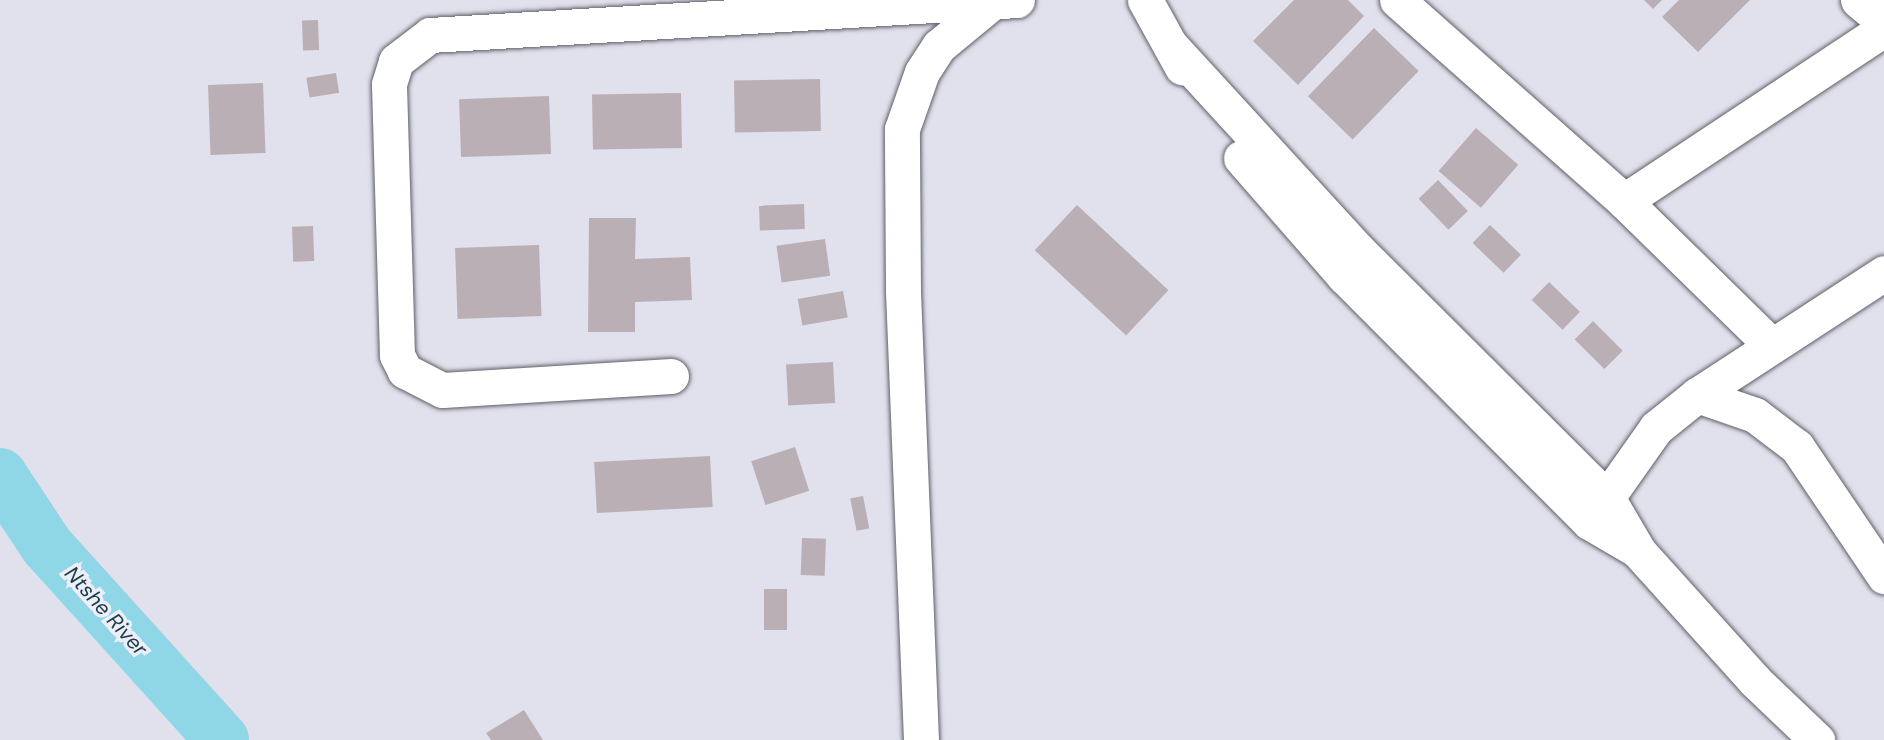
<!DOCTYPE html>
<style>
body{margin:0}
#map{position:relative;width:1884px;height:740px;overflow:hidden;background:#e0e1ec;font-family:"DM Sans",sans-serif}
div>[style]{position:absolute}
.river>*{height:54px;margin:-27px;padding:0 27px;transform-origin:27px;border-radius:27px;background:#8fd6e7}
.building>*{inset:0;background:#baafb5;transform-origin:0 0}
.roads{filter:drop-shadow(0 0 2px #5e5f68) drop-shadow(0 0 2px #5e5f68)}
.street>*{height:35px;margin:-17.5px;padding:0 17.5px;transform-origin:17.5px;border-radius:17.5px;background:#fff}
span{translate:-50% -50%;white-space:nowrap;text-align:center;line-height:1.15;-webkit-text-stroke:7px #edeefa;paint-order:stroke}
.water-label{font-size:21px;color:#1a3d44;font-style:italic}
</style>
<div id="map">
<div class="river">
<i style="left:0;top:475px;width:85px;rotate:56.5deg"></i>
<i style="left:47px;top:546px;width:261px;rotate:47.9deg"></i>
</div>
<div class="building">
<i style="clip-path:polygon(1294px 0,1348px 0,1364px 16px,1298px 85px,1253px 41px)"></i>
<i style="clip-path:polygon(1644px 0,1662px 0,1653px 9px)"></i>
<i style="clip-path:polygon(1679px 0,1750px 0,1698px 52px,1662px 17px)"></i>
<i style="left:318px;top:20px;width:30px;height:16px;rotate:88deg"></i>
<i style="left:1374px;top:28px;width:62px;height:95px;rotate:44deg"></i>
<i style="left:336px;top:73px;width:20px;height:30px;rotate:81deg"></i>
<i style="left:820px;top:79px;width:52px;height:86px;rotate:89deg"></i>
<i style="left:263px;top:83px;width:70px;height:55px;rotate:88deg"></i>
<i style="left:681px;top:93px;width:55px;height:89px;rotate:89deg"></i>
<i style="left:549px;top:96px;width:58px;height:90px;rotate:88deg"></i>
<i style="left:1476px;top:128px;width:56px;height:57px;rotate:41deg"></i>
<i style="left:1438px;top:180px;width:43px;height:27px;rotate:46deg"></i>
<i style="left:804px;top:204px;width:25px;height:45px;rotate:88deg"></i>
<i style="left:1077px;top:205px;width:125px;height:62px;rotate:43deg"></i>
<i style="clip-path:polygon(589px 218px,636px 218px,635px 259px,690px 257px,692px 300px,635px 302px,635px 332px,588px 332px)"></i>
<i style="left:1490px;top:225px;width:43px;height:25px;rotate:44deg"></i>
<i style="left:313px;top:226px;width:35px;height:21px;rotate:88deg"></i>
<i style="left:825px;top:239px;width:37px;height:49px;rotate:82deg"></i>
<i style="left:539px;top:245px;width:71px;height:84px;rotate:88deg"></i>
<i style="left:1549px;top:282px;width:43px;height:25px;rotate:44deg"></i>
<i style="left:843px;top:291px;width:27px;height:46px;rotate:80deg"></i>
<i style="left:1593px;top:321px;width:42px;height:26px;rotate:45deg"></i>
<i style="left:833px;top:362px;width:41px;height:47px;rotate:87deg"></i>
<i style="left:795px;top:447px;width:46px;height:46px;rotate:72deg"></i>
<i style="left:710px;top:456px;width:51px;height:116px;rotate:87deg"></i>
<i style="left:863px;top:496px;width:33px;height:13px;rotate:79deg"></i>
<i style="left:802px;top:538px;width:24px;height:37px;rotate:2deg"></i>
<i style="left:764px;top:589px;width:23px;height:41px"></i>
<i style="clip-path:polygon(524px 710px,543px 740px,491px 740px,486px 733px)"></i>
</div>
<div class="roads">
<div class="street">
<i style="left:1145px;top:0;width:77px;rotate:61.1deg"></i>
<i style="left:1397px;top:0;width:303px;rotate:41.5deg"></i>
<i style="left:1624px;top:201px;width:207px;rotate:44.4deg"></i>
<i style="left:1858px;top:0;width:34px;rotate:40deg"></i>
<i style="left:1171px;top:46px;width:280px;rotate:47.5deg"></i>
<i style="left:1360px;top:252px;width:350px;rotate:44.9deg"></i>
<i style="left:1608px;top:499px;width:61px;rotate:59.7deg"></i>
<i style="left:1639px;top:552px;width:173px;rotate:48deg"></i>
<i style="left:1755px;top:681px;width:86px;rotate:43.6deg"></i>
<i style="left:1241px;top:158px;width:157px;rotate:48.9deg"></i>
<i style="left:1344px;top:276px;width:347px;rotate:45.1deg"></i>
<i style="left:1589px;top:522px;width:56px;rotate:30.3deg"></i>
<i style="left:1624px;top:201px;width:312px;rotate:-33.5deg"></i>
<i style="left:671px;top:376px;width:229px;rotate:176.5deg"></i>
<i style="left:442px;top:390px;width:42px;rotate:-152.8deg"></i>
<i style="left:405px;top:371px;width:18px;rotate:-117deg"></i>
<i style="left:397px;top:355px;width:271px;rotate:-91.7deg"></i>
<i style="left:389px;top:84px;width:24px;rotate:-73deg"></i>
<i style="left:396px;top:61px;width:43px;rotate:-37.4deg"></i>
<i style="left:430px;top:35px;width:588px;rotate:-3.41deg"></i>
<i style="left:1697px;top:395px;width:61px;rotate:19deg"></i>
<i style="left:1755px;top:415px;width:53px;rotate:37.3deg"></i>
<i style="left:1797px;top:447px;width:156px;rotate:56deg"></i>
<i style="left:1594px;top:516px;width:108px;rotate:-54.8deg"></i>
<i style="left:1656px;top:428px;width:53px;rotate:-38.8deg"></i>
<i style="left:1697px;top:395px;width:223px;rotate:-33.1deg"></i>
<i style="left:921px;top:740px;width:450px;rotate:-92.3deg"></i>
<i style="left:903px;top:290px;width:161px;rotate:-90.4deg"></i>
<i style="left:902px;top:129px;width:60px;rotate:-70.7deg"></i>
<i style="left:922px;top:72px;width:31px;rotate:-57deg"></i>
<i style="left:939px;top:46px;width:66px;rotate:-39.5deg"></i>
</div>
</div>
<div class="water-label">
<span style="left:106px;top:611px;rotate:48deg">Ntshe River</span>
</div>
</div>
